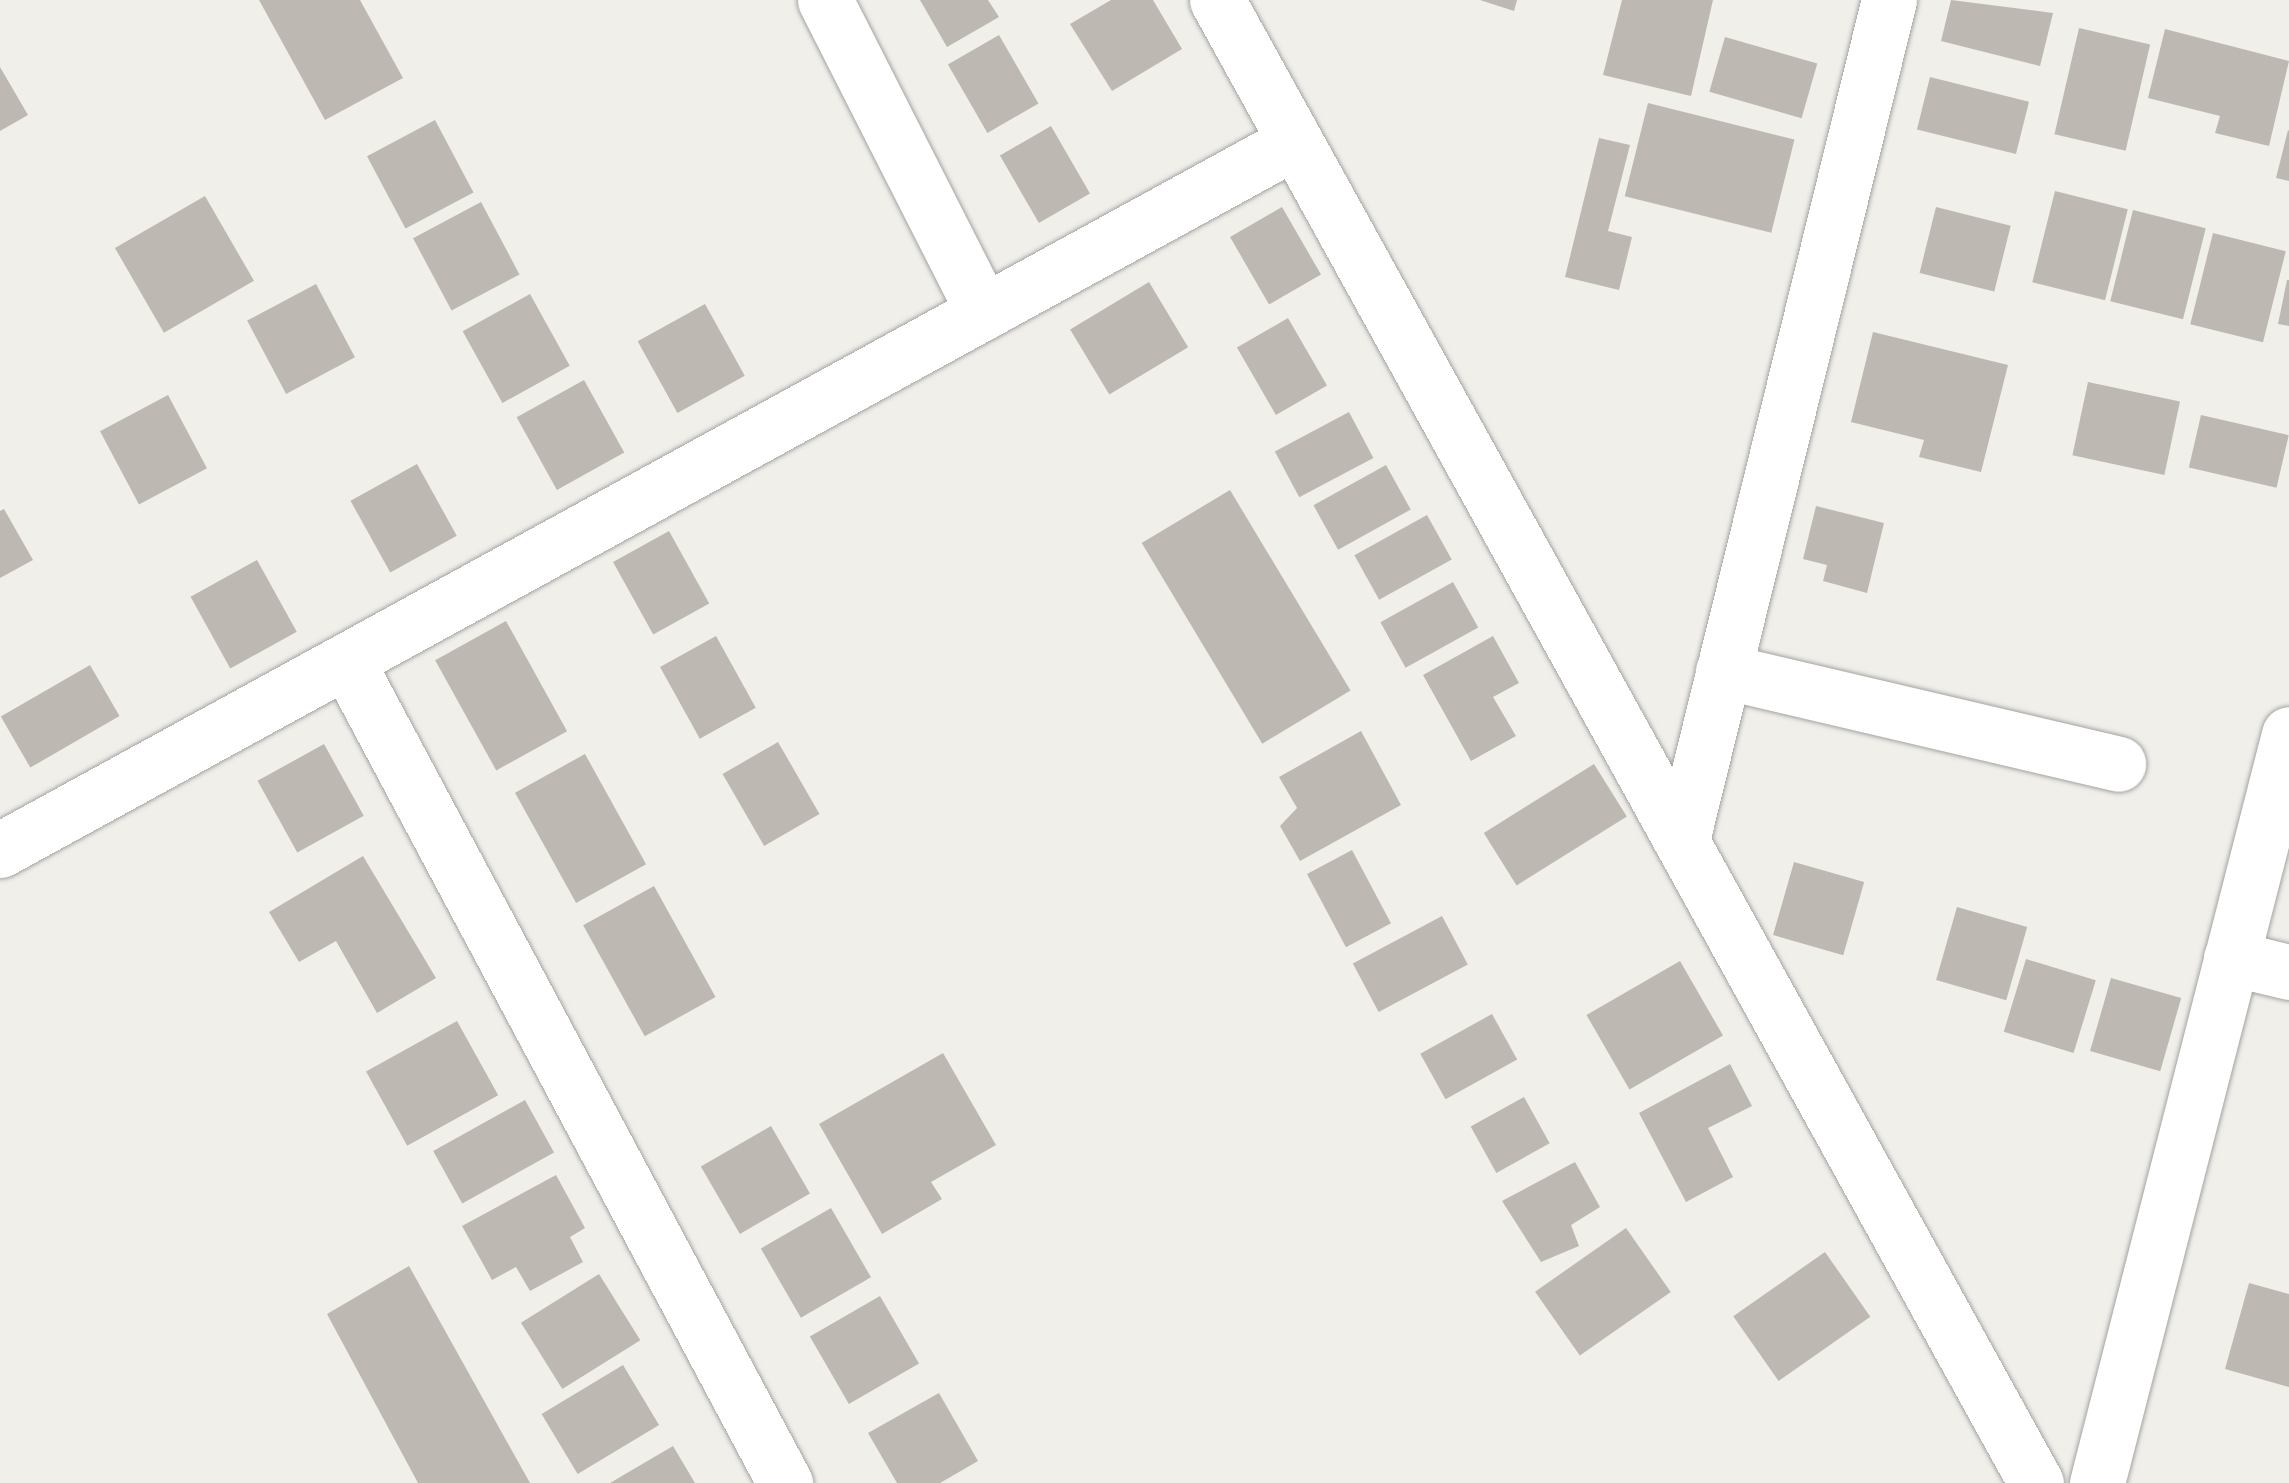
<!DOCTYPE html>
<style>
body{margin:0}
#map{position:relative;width:2289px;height:1483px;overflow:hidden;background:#f1efe9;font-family:Figtree,sans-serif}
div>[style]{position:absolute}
.building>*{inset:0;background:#beb8b2;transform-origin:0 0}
.roads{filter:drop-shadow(0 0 2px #a3a3a3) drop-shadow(0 0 2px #a3a3a3)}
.minor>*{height:55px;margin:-27.5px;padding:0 27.5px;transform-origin:27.5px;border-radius:27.5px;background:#fff}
span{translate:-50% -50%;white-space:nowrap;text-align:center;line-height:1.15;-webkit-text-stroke:10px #fff;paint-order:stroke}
</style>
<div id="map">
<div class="building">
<i style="clip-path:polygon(259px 0,360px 0,403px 78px,325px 120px)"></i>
<i style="clip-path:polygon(920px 0,988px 0,999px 17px,947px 47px)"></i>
<i style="clip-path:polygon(1111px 0,1153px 0,1182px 49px,1112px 91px,1070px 24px)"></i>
<i style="clip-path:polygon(1480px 0,1517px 0,1514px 11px)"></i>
<i style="clip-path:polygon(1622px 0,1713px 0,1691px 96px,1603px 75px)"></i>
<i style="clip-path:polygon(1951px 0,2053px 13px,2040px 66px,1941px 41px)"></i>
<i style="left:2079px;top:28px;width:73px;height:109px;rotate:13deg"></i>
<i style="clip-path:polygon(2165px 29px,2289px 61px,2269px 146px,2215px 133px,2220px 116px,2148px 98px)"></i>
<i style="left:999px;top:35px;width:79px;height:59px;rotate:60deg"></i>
<i style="left:1725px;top:37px;width:96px;height:57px;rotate:16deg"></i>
<i style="clip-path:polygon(0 67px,28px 115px,0 131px)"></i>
<i style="left:1930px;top:77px;width:102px;height:54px;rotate:14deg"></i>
<i style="left:1648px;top:103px;width:151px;height:96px;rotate:14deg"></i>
<i style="left:435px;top:120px;width:82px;height:77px;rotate:62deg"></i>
<i style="left:1051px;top:126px;width:78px;height:59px;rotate:60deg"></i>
<i style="clip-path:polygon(2288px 130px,2289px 131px,2289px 181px,2276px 178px)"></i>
<i style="clip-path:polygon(1599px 138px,1630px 145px,1608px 231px,1632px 237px,1619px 290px,1565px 277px)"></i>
<i style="left:2055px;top:191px;width:75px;height:94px;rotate:14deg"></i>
<i style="left:205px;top:196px;width:98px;height:104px;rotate:60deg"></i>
<i style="left:481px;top:202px;width:82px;height:77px;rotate:62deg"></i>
<i style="left:1282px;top:207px;width:78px;height:60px;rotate:60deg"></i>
<i style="left:1936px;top:207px;width:77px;height:68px;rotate:14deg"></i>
<i style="left:2133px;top:210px;width:75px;height:94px;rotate:14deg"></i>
<i style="left:2213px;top:233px;width:75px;height:94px;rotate:14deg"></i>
<i style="clip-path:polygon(2287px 280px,2289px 280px,2289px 326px,2278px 324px)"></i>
<i style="left:1149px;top:282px;width:76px;height:92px;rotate:59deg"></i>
<i style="left:316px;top:284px;width:83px;height:78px;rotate:62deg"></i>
<i style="left:530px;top:294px;width:82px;height:77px;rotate:61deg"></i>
<i style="left:705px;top:304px;width:82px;height:77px;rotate:61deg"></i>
<i style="left:1288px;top:318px;width:78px;height:59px;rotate:60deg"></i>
<i style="clip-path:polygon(1873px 332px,2008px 365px,1981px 472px,1919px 457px,1924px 440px,1851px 422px)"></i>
<i style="left:584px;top:380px;width:83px;height:77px;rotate:61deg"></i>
<i style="left:2088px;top:382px;width:94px;height:75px;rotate:12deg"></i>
<i style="left:168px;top:395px;width:83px;height:77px;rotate:62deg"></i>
<i style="left:1349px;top:412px;width:52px;height:84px;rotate:62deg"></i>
<i style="left:2201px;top:415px;width:90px;height:54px;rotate:13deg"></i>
<i style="left:417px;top:464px;width:82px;height:76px;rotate:61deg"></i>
<i style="left:1386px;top:465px;width:51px;height:83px;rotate:61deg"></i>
<i style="left:1230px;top:490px;width:234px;height:103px;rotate:59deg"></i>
<i style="clip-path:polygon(1816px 506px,1884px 523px,1867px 593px,1823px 581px,1827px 565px,1803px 559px)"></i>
<i style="clip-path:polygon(4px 509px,33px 560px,0 578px,0 511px)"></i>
<i style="left:1427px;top:515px;width:51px;height:83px;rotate:61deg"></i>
<i style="left:669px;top:531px;width:83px;height:64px;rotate:61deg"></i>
<i style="left:257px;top:560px;width:82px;height:76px;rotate:61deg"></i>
<i style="left:1453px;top:582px;width:52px;height:83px;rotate:61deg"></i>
<i style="left:506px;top:621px;width:126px;height:81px;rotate:61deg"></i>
<i style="left:716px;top:636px;width:82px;height:64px;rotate:61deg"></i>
<i style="clip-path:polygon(1493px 636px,1519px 683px,1493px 697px,1516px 736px,1471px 761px,1423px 675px)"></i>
<i style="left:90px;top:665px;width:59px;height:103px;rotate:60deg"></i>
<i style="clip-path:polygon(1361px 731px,1401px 805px,1300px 861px,1280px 826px,1297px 808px,1279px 777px)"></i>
<i style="left:778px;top:742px;width:83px;height:64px;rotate:60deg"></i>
<i style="left:324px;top:744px;width:82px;height:76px;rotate:61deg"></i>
<i style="left:585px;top:754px;width:126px;height:80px;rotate:61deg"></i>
<i style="left:1594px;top:764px;width:62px;height:130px;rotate:58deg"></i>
<i style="left:1352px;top:850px;width:83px;height:51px;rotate:62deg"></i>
<i style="clip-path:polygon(363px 856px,436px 978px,377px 1013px,336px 941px,299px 962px,269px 912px)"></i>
<i style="left:1794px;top:862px;width:73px;height:76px;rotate:16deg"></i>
<i style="left:654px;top:886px;width:127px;height:81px;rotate:61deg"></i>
<i style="left:1957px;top:907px;width:73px;height:76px;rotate:16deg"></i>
<i style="left:1442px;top:916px;width:55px;height:101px;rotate:62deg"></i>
<i style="left:2026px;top:959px;width:73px;height:76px;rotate:17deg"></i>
<i style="left:1680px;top:961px;width:86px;height:108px;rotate:60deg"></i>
<i style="left:2111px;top:978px;width:73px;height:76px;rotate:16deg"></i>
<i style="left:1492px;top:1014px;width:52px;height:82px;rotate:61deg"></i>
<i style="left:457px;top:1021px;width:85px;height:104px;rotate:61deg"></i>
<i style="clip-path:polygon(943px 1053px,996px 1145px,931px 1182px,942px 1199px,882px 1234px,819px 1124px)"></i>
<i style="clip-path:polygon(1730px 1064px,1752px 1106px,1708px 1128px,1733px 1177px,1686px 1202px,1639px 1113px)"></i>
<i style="left:1524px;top:1097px;width:53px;height:61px;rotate:61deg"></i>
<i style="left:525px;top:1100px;width:60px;height:105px;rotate:61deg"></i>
<i style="left:771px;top:1126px;width:78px;height:81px;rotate:60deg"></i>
<i style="clip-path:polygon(1575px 1162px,1600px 1207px,1571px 1225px,1579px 1246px,1541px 1262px,1502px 1201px)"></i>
<i style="clip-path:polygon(556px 1175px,585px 1228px,570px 1237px,583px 1262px,530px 1291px,516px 1267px,492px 1280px,462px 1226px)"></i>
<i style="left:831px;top:1208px;width:80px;height:81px;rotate:60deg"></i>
<i style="left:1626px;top:1228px;width:78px;height:111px;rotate:55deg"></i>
<i style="left:1825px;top:1252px;width:79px;height:112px;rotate:55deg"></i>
<i style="clip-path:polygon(409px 1266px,530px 1483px,418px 1483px,327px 1314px)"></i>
<i style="left:599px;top:1274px;width:78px;height:92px;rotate:58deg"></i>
<i style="clip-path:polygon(2249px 1283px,2289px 1294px,2289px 1387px,2225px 1369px)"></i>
<i style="left:880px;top:1296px;width:78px;height:81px;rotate:60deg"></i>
<i style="left:623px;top:1365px;width:70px;height:95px;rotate:59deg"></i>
<i style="clip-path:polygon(939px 1393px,978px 1461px,940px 1483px,897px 1483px,868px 1433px)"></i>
<i style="clip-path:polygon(673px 1446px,695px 1483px,610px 1483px)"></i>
</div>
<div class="roads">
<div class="minor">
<i style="left:825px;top:0;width:350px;rotate:63.1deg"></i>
<i style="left:1217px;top:0;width:1694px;rotate:61.09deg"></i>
<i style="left:347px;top:662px;width:931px;rotate:61.92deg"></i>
<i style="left:1723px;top:671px;width:406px;rotate:13.2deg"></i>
<i style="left:1682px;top:840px;width:865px;rotate:-76.16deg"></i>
<i style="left:0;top:850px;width:1475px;rotate:-28.68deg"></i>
<i style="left:2231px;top:958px;width:60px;rotate:13.6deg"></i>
<i style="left:2097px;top:1483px;width:773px;rotate:-75.62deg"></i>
</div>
</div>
</div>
